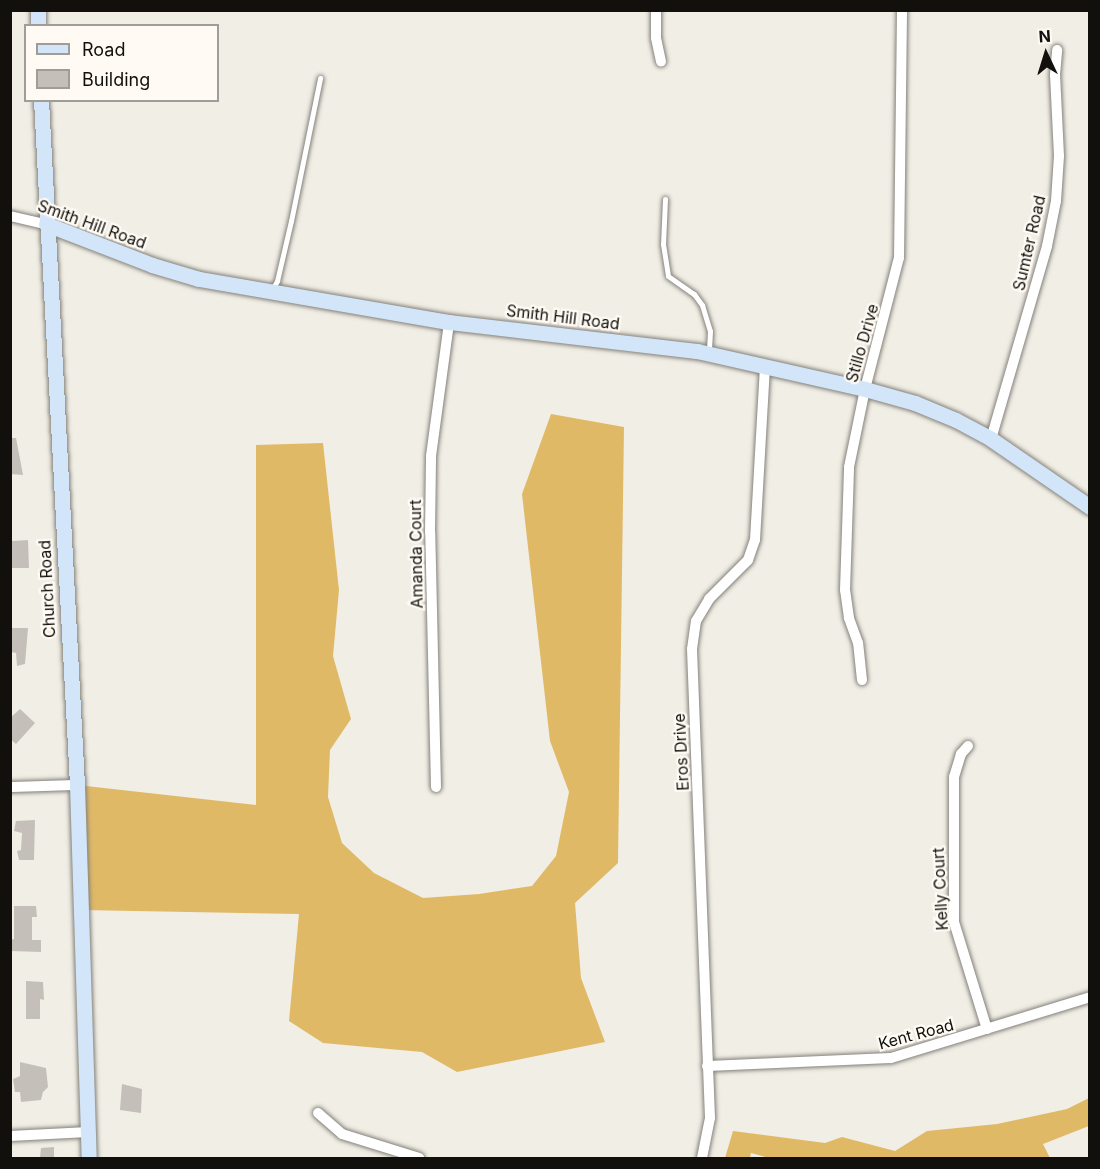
<!DOCTYPE html>
<style>
body{margin:0}
#map{position:relative;width:1100px;height:1169px;overflow:hidden;background:#f1eee6;font-family:Inter,sans-serif}
div>[style]{position:absolute}
.forest>*{inset:0;background:#e0b967}
.building>*{inset:0;background:#c4c0b9}
.roads{filter:drop-shadow(0 0 2px #84817a) drop-shadow(0 0 2px #84817a)}
.lane>*{height:5px;margin:-2.5px;padding:0 2.5px;transform-origin:2.5px;border-radius:2.5px;background:#fff}
.street>*{height:10px;margin:-5px;padding:0 5px;transform-origin:5px;border-radius:5px;background:#fff}
.secondary>*{height:15px;margin:-7.5px;padding:0 7.5px;transform-origin:7.5px;border-radius:7.5px;background:#d3e6f9}
span{translate:-50% -50%;white-space:nowrap;text-align:center;line-height:1.15;-webkit-text-stroke:4.5px #fffbf4;paint-order:stroke}
.street-label{font-size:16px;color:#11100d}
.frame{position:absolute;inset:0;border:12px solid #11100d;pointer-events:none}
.legend{position:absolute;left:24px;top:24px;width:195px;height:78px;box-sizing:border-box;background:#fffbf4;border:2px solid #a09d98;margin:0;padding:8px 10px;list-style:none;font-size:18px;color:#11100d}
.legend li{display:flex;align-items:center;gap:12px;height:30px}
.legend b{width:30px;border:2px solid #a09d98}
.north{position:absolute;left:1016px;top:24px;width:60px;height:60px;-webkit-text-stroke:4px #fffbf4;paint-order:stroke;rotate:356deg;font-size:16px;font-weight:700;line-height:24px;text-align:center;color:#11100d}
.north::after{content:'';display:block;margin:auto;width:21px;height:27px;background:#11100d;clip-path:polygon(50% 0,100% 100%,50% 72%,0 100%)}
</style>
<div id="map">
<div class="forest">
<i style="clip-path:polygon(551px 414px,624px 427px,618px 863px,575px 903px,581px 978px,605px 1042px,457px 1072px,422px 1052px,323px 1043px,289px 1021px,299px 914px,81px 910px,77px 785px,256px 805px,256px 445px,323px 443px,339px 590px,333px 656px,351px 719px,330px 750px,328px 797px,342px 843px,374px 873px,423px 898px,479px 894px,532px 886px,556px 856px,569px 792px,550px 741px,522px 494px)"></i>
<i style="clip-path:polygon(1089px 1098px,1089px 1126px,1043px 1144px,1050px 1158px,769px 1158px,751px 1153px,750px 1158px,725px 1158px,733px 1131px,825px 1143px,842px 1137px,895px 1151px,927px 1131px,997px 1124px,1067px 1109px)"></i>
</div>
<div class="building">
<i style="clip-path:polygon(10px 438px,16px 438px,23px 475px,10px 474px)"></i>
<i style="clip-path:polygon(28px 540px,29px 568px,10px 568px,12px 541px)"></i>
<i style="clip-path:polygon(10px 628px,28px 628px,25px 664px,17px 666px,16px 653px,11px 652px)"></i>
<i style="clip-path:polygon(20px 709px,35px 723px,16px 744px,10px 739px,10px 718px)"></i>
<i style="clip-path:polygon(35px 820px,34px 860px,19px 860px,17px 851px,21px 850px,22px 833px,14px 831px,16px 821px)"></i>
<i style="clip-path:polygon(14px 906px,36px 906px,37px 917px,32px 917px,32px 940px,41px 940px,41px 952px,10px 951px,10px 940px,14px 939px)"></i>
<i style="clip-path:polygon(26px 981px,43px 982px,44px 1000px,40px 999px,40px 1019px,26px 1019px)"></i>
<i style="clip-path:polygon(20px 1062px,46px 1068px,48px 1087px,43px 1092px,41px 1100px,21px 1102px,20px 1092px,15px 1092px,13px 1079px,20px 1076px)"></i>
<i style="clip-path:polygon(122px 1084px,142px 1089px,141px 1113px,120px 1110px)"></i>
<i style="clip-path:polygon(54px 1147px,54px 1158px,40px 1158px,41px 1148px)"></i>
</div>
<div class="roads">
<div class="lane">
<i style="left:665px;top:199px;width:45px;rotate:92.5deg"></i>
<i style="left:663px;top:244px;width:32px;rotate:81deg"></i>
<i style="left:668px;top:276px;width:32px;rotate:35deg"></i>
<i style="left:694px;top:294px;width:14px;rotate:54deg"></i>
<i style="left:702px;top:305px;width:27px;rotate:73deg"></i>
<i style="left:710px;top:331px;width:21px;rotate:93deg"></i>
<i style="left:271px;top:291px;width:12px;rotate:-59deg"></i>
<i style="left:277px;top:281px;width:62px;rotate:-76.9deg"></i>
<i style="left:291px;top:221px;width:146px;rotate:-78.5deg"></i>
</div>
<div class="street">
<i style="left:656px;top:10px;width:28px;rotate:90deg"></i>
<i style="left:656px;top:38px;width:24px;rotate:78deg"></i>
<i style="left:10px;top:216px;width:37px;rotate:13deg"></i>
<i style="left:991px;top:439px;width:201px;rotate:-73.8deg"></i>
<i style="left:1047px;top:246px;width:46px;rotate:-78.7deg"></i>
<i style="left:1056px;top:201px;width:45px;rotate:-86.2deg"></i>
<i style="left:1059px;top:156px;width:81px;rotate:-92.8deg"></i>
<i style="left:1055px;top:75px;width:25px;rotate:-85deg"></i>
<i style="left:862px;top:680px;width:37px;rotate:-96deg"></i>
<i style="left:858px;top:643px;width:27px;rotate:-110deg"></i>
<i style="left:849px;top:618px;width:28px;rotate:-98deg"></i>
<i style="left:845px;top:590px;width:123px;rotate:-88.1deg"></i>
<i style="left:849px;top:467px;width:80px;rotate:-78.4deg"></i>
<i style="left:865px;top:389px;width:135px;rotate:-75.5deg"></i>
<i style="left:899px;top:258px;width:248px;rotate:-89.3deg"></i>
<i style="left:968px;top:746px;width:11px;rotate:131deg"></i>
<i style="left:961px;top:754px;width:24px;rotate:107deg"></i>
<i style="left:954px;top:777px;width:145px;rotate:90deg"></i>
<i style="left:954px;top:922px;width:112px;rotate:72.9deg"></i>
<i style="left:10px;top:787px;width:67px;rotate:-1.7deg"></i>
<i style="left:436px;top:787px;width:255px;rotate:-91.3deg"></i>
<i style="left:430px;top:532px;width:76px;rotate:-89.2deg"></i>
<i style="left:431px;top:456px;width:135px;rotate:-82.3deg"></i>
<i style="left:707px;top:1066px;width:184px;rotate:-2.5deg"></i>
<i style="left:891px;top:1058px;width:208px;rotate:-17deg"></i>
<i style="left:318px;top:1113px;width:32px;rotate:41deg"></i>
<i style="left:342px;top:1134px;width:81px;rotate:17.3deg"></i>
<i style="left:10px;top:1136px;width:78px;rotate:-2.9deg"></i>
<i style="left:702px;top:1158px;width:41px;rotate:-78.7deg"></i>
<i style="left:710px;top:1118px;width:469px;rotate:-92.2deg"></i>
<i style="left:692px;top:649px;width:28px;rotate:-82deg"></i>
<i style="left:696px;top:621px;width:26px;rotate:-59deg"></i>
<i style="left:709px;top:599px;width:55px;rotate:-45deg"></i>
<i style="left:748px;top:560px;width:21px;rotate:-71deg"></i>
<i style="left:755px;top:540px;width:175px;rotate:-86.7deg"></i>
</div>
<div class="secondary">
<i style="left:38px;top:10px;width:16px;rotate:90deg"></i>
<i style="left:41px;top:100px;width:686px;rotate:86.99deg"></i>
<i style="left:77px;top:785px;width:373px;rotate:88.2deg"></i>
<i style="left:46px;top:224px;width:114px;rotate:21.1deg"></i>
<i style="left:152px;top:265px;width:49px;rotate:16.6deg"></i>
<i style="left:199px;top:279px;width:254px;rotate:9.8deg"></i>
<i style="left:449px;top:322px;width:250px;rotate:6.7deg"></i>
<i style="left:697px;top:351px;width:172px;rotate:12.7deg"></i>
<i style="left:865px;top:389px;width:52px;rotate:15.6deg"></i>
<i style="left:915px;top:403px;width:44px;rotate:22.5deg"></i>
<i style="left:956px;top:420px;width:40px;rotate:28deg"></i>
<i style="left:991px;top:439px;width:120px;rotate:34.5deg"></i>
</div>
</div>
<div class="street-label">
<span style="left:92px;top:224px;rotate:20deg">Smith Hill Road</span>
<span style="left:1029px;top:243px;rotate:-77deg">Sumter Road</span>
<span style="left:563px;top:317px;rotate:7deg">Smith Hill Road</span>
<span style="left:862px;top:343px;rotate:-74deg">Stillo Drive</span>
<span style="left:416px;top:554px;rotate:-91deg">Amanda Court</span>
<span style="left:47px;top:589px;rotate:-93deg">Church Road</span>
<span style="left:681px;top:752px;rotate:-93deg">Eros Drive</span>
<span style="left:940px;top:889px;rotate:-93deg">Kelly Court</span>
<span style="left:916px;top:1034px;rotate:-15deg">Kent Road</span>
</div>
<div class="frame"></div>
<ul class="legend">
<li><b style="height:8px;background:#d3e6f9"></b>Road</li>
<li><b style="height:16px;background:#c4c0b9"></b>Building</li>
</ul>
<div class="north">N</div>
</div>
